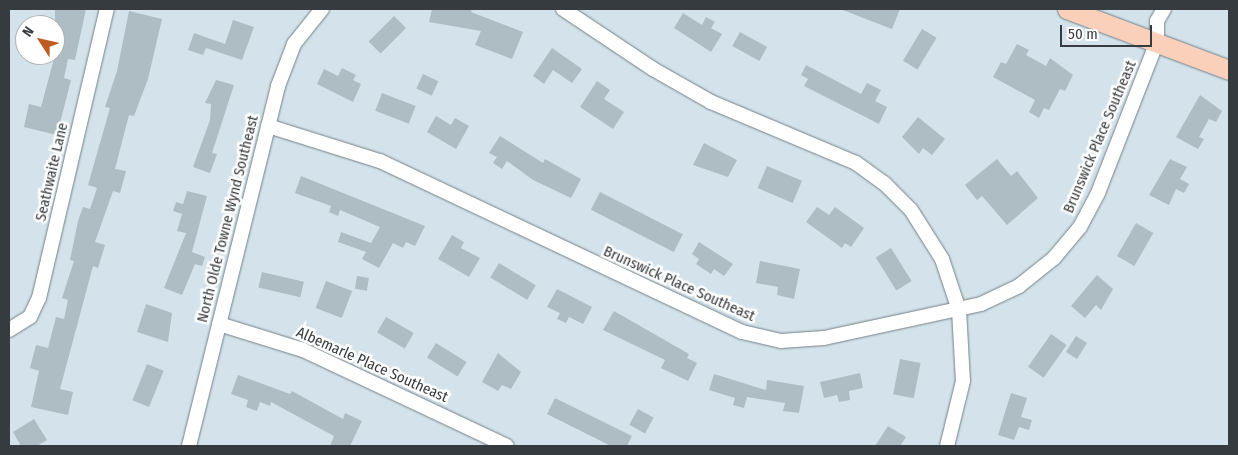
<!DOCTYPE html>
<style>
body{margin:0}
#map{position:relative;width:1238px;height:455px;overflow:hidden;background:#d4e3eb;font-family:"Fira Sans Condensed",sans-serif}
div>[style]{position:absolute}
.building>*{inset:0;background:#aebcc4;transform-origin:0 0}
.roads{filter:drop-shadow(0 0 1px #748188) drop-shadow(0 0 1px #748188)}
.minor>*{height:14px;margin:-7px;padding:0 7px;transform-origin:7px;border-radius:7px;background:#fff}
.major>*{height:19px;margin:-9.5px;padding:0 9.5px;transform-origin:9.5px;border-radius:9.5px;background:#fad0bb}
span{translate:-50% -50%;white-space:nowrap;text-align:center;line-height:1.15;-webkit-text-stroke:5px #fff;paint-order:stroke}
.street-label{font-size:15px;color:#353b3e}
.frame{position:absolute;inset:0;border:10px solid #353b3e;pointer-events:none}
.north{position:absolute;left:15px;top:15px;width:50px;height:50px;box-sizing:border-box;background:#fff;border:1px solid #aeb1b2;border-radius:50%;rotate:305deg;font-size:14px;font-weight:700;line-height:20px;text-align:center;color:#353b3e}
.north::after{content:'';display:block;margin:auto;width:18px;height:22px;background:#be5b23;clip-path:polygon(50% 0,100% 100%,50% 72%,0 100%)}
.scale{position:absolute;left:1060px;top:25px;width:92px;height:22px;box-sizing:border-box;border:2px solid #353b3e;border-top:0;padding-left:6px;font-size:15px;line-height:18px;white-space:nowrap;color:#353b3e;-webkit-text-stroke:4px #fff;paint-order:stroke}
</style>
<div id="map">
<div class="building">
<i style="clip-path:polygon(55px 9px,86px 9px,75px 60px,68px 59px,64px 78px,71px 80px,57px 135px,24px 127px,29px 104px,41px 107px,55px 55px)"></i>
<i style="clip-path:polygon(432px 9px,472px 9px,471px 12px,523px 32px,512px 59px,475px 45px,481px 31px,429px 22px)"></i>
<i style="clip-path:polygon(840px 9px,900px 9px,892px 29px)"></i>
<i style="clip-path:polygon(129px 11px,162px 19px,148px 79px,134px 116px,129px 115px,115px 169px,126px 171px,120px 193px,113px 191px,95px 242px,105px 245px,98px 268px,93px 266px,60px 389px,73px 392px,68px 415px,31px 407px,39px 371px,30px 368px,36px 345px,48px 348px,56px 317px,64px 319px,68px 300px,62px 298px,74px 261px,70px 260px,78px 221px,83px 207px,90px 209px,97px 188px,88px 185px,110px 108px,105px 107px,117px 71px)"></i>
<i style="clip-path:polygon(683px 13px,702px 25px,706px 17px,715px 22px,711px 28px,722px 34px,711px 52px,674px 28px)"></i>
<i style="left:394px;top:16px;width:17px;height:36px;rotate:45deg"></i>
<i style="clip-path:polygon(233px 20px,254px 27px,242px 60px,206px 48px,203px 55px,188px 50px,194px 33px,225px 44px)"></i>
<i style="left:922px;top:29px;width:17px;height:37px;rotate:31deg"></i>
<i style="left:740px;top:32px;width:31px;height:16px;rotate:29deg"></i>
<i style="clip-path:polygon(1017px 44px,1029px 50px,1026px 55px,1046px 66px,1050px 58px,1073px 75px,1065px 91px,1060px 89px,1049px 110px,1044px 108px,1039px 118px,1029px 112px,1035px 100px,993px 77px,1001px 62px,1006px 64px)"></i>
<i style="clip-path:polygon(552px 48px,582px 69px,572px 83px,553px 70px,544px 84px,533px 76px)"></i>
<i style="clip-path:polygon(806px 65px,861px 94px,867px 83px,881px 90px,875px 101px,887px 107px,879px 124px,804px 86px,808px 79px,801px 75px)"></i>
<i style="clip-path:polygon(342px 68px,356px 75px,353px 80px,361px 84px,353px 102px,317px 84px,324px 69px,338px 76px)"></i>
<i style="left:423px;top:74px;width:17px;height:16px;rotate:25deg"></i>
<i style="clip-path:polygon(216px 80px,234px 85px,212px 153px,217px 154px,210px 173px,193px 167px,210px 120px,211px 104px,205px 103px)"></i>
<i style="clip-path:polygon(597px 81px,610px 90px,604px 99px,624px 112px,613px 129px,580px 107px)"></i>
<i style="left:382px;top:93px;width:36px;height:19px;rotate:21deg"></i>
<i style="clip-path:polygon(1200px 95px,1222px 111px,1216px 122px,1209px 119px,1199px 137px,1204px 139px,1198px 149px,1176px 137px)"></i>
<i style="clip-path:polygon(436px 116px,451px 125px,455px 118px,469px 126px,456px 149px,427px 132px)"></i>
<i style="clip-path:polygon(918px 117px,945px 139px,932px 155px,923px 148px,919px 154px,902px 137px)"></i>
<i style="clip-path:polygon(500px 136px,543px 163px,545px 159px,581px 179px,571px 198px,533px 180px,507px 161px,502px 169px,493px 163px,497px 157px,489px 153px)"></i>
<i style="clip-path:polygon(704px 143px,737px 160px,728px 177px,693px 165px)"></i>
<i style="clip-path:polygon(997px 159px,1011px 176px,1017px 171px,1038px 198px,1007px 225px,982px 196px,977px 200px,965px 185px)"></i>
<i style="clip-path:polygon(1170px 159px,1187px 167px,1180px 179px,1189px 184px,1184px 193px,1176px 189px,1169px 205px,1149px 195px)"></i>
<i style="left:767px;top:166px;width:38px;height:24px;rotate:23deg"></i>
<i style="clip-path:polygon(301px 176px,425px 226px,415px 246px,406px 242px,403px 248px,393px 243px,379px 268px,362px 259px,366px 252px,338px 242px,341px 232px,371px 243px,380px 227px,340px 210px,338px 216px,329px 212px,331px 206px,295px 193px)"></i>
<i style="clip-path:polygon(187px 191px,207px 196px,192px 252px,205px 257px,202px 266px,195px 264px,182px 295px,164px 288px,186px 233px,177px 231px,182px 214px,173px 211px,176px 202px,183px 204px)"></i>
<i style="left:600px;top:192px;width:93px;height:20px;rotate:27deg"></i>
<i style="clip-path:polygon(817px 207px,829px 215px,835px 207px,864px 228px,851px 247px,845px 243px,842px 248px,806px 222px)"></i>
<i style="left:1136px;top:223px;width:20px;height:38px;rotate:30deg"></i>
<i style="clip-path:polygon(452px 235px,464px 242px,461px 248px,480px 258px,469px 277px,438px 259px)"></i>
<i style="clip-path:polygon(699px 242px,733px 264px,724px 276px,714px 269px,711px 274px,696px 264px,699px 259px,692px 254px)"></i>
<i style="left:891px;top:248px;width:39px;height:18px;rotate:58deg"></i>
<i style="clip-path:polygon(760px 261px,800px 269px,794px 299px,777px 295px,778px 287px,756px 283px)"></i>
<i style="left:499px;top:263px;width:43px;height:17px;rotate:31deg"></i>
<i style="left:262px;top:272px;width:43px;height:16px;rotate:13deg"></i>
<i style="clip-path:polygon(1097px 275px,1113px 289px,1101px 310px,1096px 305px,1085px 318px,1071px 306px)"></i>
<i style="left:357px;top:276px;width:12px;height:13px;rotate:9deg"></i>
<i style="left:326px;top:281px;width:28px;height:29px;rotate:21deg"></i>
<i style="clip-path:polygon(557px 289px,592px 307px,583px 324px,569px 317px,566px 323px,557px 319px,560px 313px,547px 307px)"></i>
<i style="clip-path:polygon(146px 304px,172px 313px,168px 342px,137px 332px)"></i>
<i style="clip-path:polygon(614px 311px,689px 354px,687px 358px,697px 363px,688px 381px,661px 368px,665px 360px,603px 330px)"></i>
<i style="left:386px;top:317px;width:32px;height:18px;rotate:30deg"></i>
<i style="left:1051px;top:334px;width:19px;height:40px;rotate:35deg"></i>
<i style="left:1076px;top:336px;width:13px;height:19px;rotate:32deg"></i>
<i style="left:436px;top:343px;width:36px;height:17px;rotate:32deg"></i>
<i style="clip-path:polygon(498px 353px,521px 372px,511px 389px,502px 385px,498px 391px,482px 382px)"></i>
<i style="left:900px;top:359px;width:21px;height:36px;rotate:11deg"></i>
<i style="left:147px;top:364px;width:18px;height:39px;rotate:22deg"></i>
<i style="clip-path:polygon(860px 373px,863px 388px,849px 391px,850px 400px,839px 402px,837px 395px,824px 398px,820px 382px)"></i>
<i style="clip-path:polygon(714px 374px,766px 390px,767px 380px,804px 386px,799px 413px,783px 411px,785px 403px,747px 397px,744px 408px,733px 405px,735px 398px,709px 390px)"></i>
<i style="clip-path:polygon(238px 375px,290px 394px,292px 391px,343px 419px,345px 413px,362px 421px,350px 446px,330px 446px,334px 436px,271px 402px,270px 406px,260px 402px,257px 411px,246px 407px,248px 400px,231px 394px)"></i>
<i style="clip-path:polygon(1011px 393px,1027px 398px,1021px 417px,1032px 420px,1029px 430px,1019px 427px,1014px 440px,998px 435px)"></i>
<i style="clip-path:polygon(555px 398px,632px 436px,627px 446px,611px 446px,547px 414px)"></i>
<i style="left:638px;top:409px;width:18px;height:18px;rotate:29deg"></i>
<i style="clip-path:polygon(34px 419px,47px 440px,37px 446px,21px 446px,13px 432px)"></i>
<i style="clip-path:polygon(888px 426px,906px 437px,900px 446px,875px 446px)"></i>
</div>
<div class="roads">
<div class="minor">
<i style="left:563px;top:9px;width:108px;rotate:33.7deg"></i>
<i style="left:653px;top:69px;width:67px;rotate:29.6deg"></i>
<i style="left:711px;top:102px;width:157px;rotate:22.8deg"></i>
<i style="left:856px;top:163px;width:34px;rotate:36deg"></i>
<i style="left:884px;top:183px;width:38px;rotate:45deg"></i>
<i style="left:911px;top:210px;width:58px;rotate:57.7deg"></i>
<i style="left:942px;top:259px;width:54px;rotate:71.6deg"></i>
<i style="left:959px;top:310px;width:71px;rotate:86.8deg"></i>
<i style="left:963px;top:381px;width:67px;rotate:103.8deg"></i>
<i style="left:268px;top:126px;width:117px;rotate:17.4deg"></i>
<i style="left:380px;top:161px;width:400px;rotate:25.3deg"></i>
<i style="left:742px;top:332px;width:40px;rotate:13deg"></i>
<i style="left:781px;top:341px;width:43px;rotate:-4deg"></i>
<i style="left:824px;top:338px;width:161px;rotate:-12.2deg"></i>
<i style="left:981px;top:304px;width:42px;rotate:-25.3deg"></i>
<i style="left:1019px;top:286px;width:45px;rotate:-38.7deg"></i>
<i style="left:1054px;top:258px;width:40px;rotate:-50deg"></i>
<i style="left:1080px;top:227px;width:38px;rotate:-62deg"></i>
<i style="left:1098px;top:193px;width:162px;rotate:-68.7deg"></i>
<i style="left:1157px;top:42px;width:21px;rotate:-90deg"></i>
<i style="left:1157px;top:21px;width:14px;rotate:-60deg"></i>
<i style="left:219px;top:324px;width:88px;rotate:17.2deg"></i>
<i style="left:303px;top:350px;width:225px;rotate:25.2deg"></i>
<i style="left:9px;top:330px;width:25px;rotate:-32deg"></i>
<i style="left:30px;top:317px;width:21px;rotate:-65deg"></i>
<i style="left:39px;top:298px;width:297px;rotate:-76.8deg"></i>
<i style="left:189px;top:446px;width:371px;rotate:-76.1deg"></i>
<i style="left:278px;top:86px;width:45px;rotate:-69.1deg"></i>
<i style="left:294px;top:44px;width:45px;rotate:-51.3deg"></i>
</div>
<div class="major">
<i style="left:1067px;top:9px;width:173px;rotate:20.6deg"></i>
</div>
</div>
<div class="street-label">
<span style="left:1100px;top:137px;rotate:-67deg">Brunswick Place Southeast</span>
<span style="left:52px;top:172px;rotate:-77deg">Seathwaite Lane</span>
<span style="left:228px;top:219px;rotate:-76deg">North Olde Towne Wynd Southeast</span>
<span style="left:679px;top:284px;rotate:24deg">Brunswick Place Southeast</span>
<span style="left:372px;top:365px;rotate:24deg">Albemarle Place Southeast</span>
</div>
<div class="frame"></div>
<div class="north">N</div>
<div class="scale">50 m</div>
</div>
